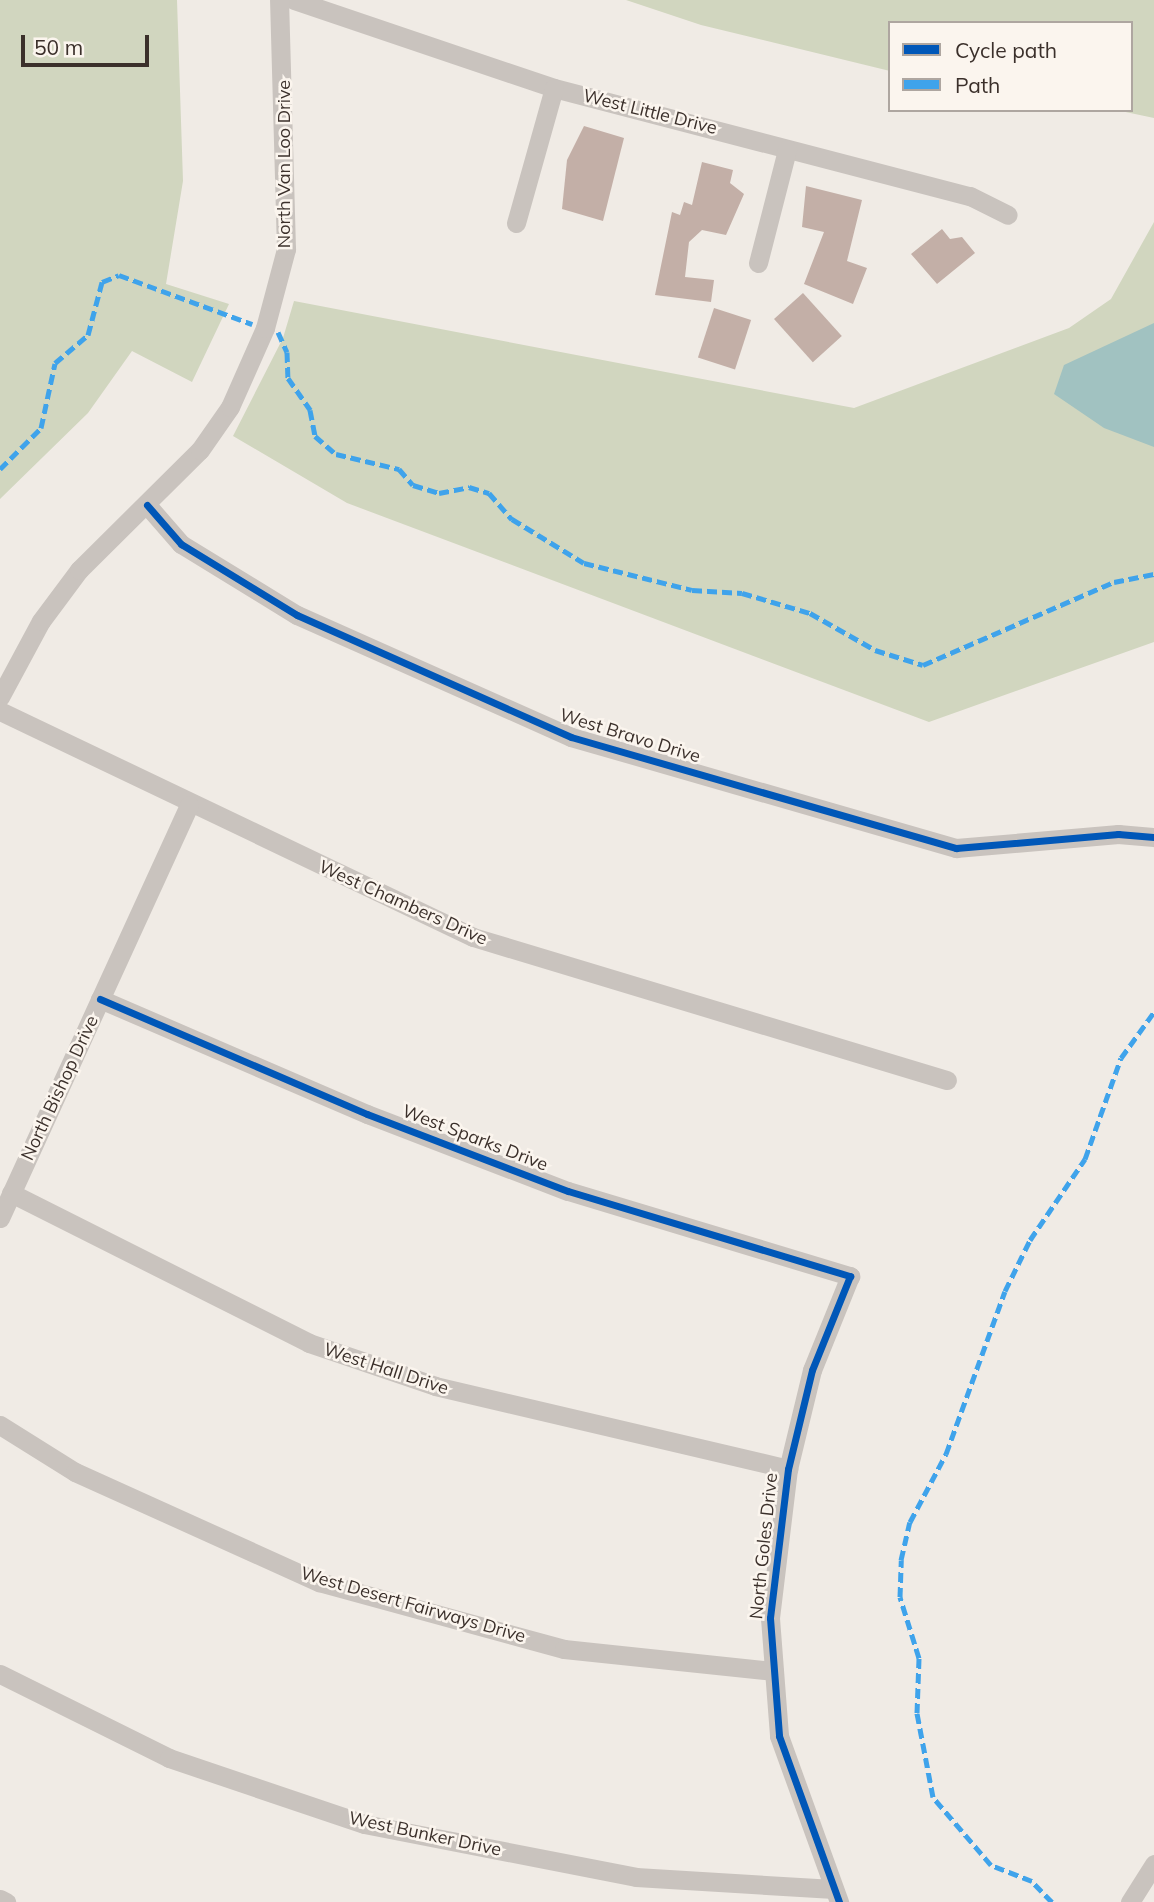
<!DOCTYPE html>
<style>
body{margin:0}
#map{position:relative;width:1154px;height:1902px;overflow:hidden;background:#f0ebe5;font-family:Mulish,sans-serif}
div>[style]{position:absolute}
.green>*{inset:0;background:#d1d6bf}
.water>*{inset:0;background:#a1c2c1}
.building>*{inset:0;background:#c3afa7;transform-origin:0 0}
.minor>*{height:19px;margin:-9.5px;padding:0 9.5px;transform-origin:9.5px;border-radius:9.5px;background:#c9c3be}
.quiet>*{height:5px;margin-top:-2.5px;transform-origin:0;background:repeating-linear-gradient(90deg,#3fa3eb 0 10px,transparent 0 15px)}
.cycleway>*{height:7px;margin:-3.5px;padding:0 3.5px;transform-origin:3.5px;border-radius:3.5px;background:#0057b8}
span{translate:-50% -50%;white-space:nowrap;text-align:center;line-height:1.15;-webkit-text-stroke:5px #fbf5ee;paint-order:stroke}
.street-label{font-size:18px;color:#3b302b}
.legend{position:absolute;left:888px;top:21px;width:245px;height:91px;box-sizing:border-box;background:#fbf5ee;border:2px solid #aea6a0;margin:0;padding:9px 12px;list-style:none;font-size:21px;color:#3b302b}
.legend li{display:flex;align-items:center;gap:14px;height:35px}
.legend b{width:35px;border:2px solid #aea6a0}
.scale{position:absolute;left:21px;top:35px;width:128px;height:32px;box-sizing:border-box;border:4px solid #3b302b;border-top:0;padding-left:9px;font-size:21px;line-height:24px;white-space:nowrap;color:#3b302b;-webkit-text-stroke:5px #fbf5ee;paint-order:stroke}
</style>
<div id="map">
<div class="green">
<i style="clip-path:polygon(0 0,177px 0,183px 181px,166px 284px,229px 304px,192px 382px,132px 351px,88px 413px,0 499px)"></i>
<i style="clip-path:polygon(626px 0,1154px 0,1154px 118px,1116px 110px,1131px 110px,1131px 23px,890px 23px,890px 71px,701px 25px)"></i>
<i style="clip-path:polygon(1154px 222px,1154px 642px,929px 722px,347px 503px,233px 436px,283px 338px,294px 301px,854px 408px,1069px 328px,1111px 299px)"></i>
</div>
<div class="water">
<i style="clip-path:polygon(1154px 323px,1154px 447px,1104px 428px,1054px 394px,1064px 365px)"></i>
</div>
<div class="building">
<i style="clip-path:polygon(584px 126px,624px 138px,603px 221px,562px 209px,567px 160px)"></i>
<i style="clip-path:polygon(702px 162px,733px 170px,730px 183px,744px 194px,726px 235px,702px 230px,689px 242px,685px 277px,714px 280px,711px 302px,655px 295px,672px 212px,680px 215px,684px 202px,692px 205px)"></i>
<i style="clip-path:polygon(806px 186px,862px 200px,847px 261px,867px 268px,853px 304px,804px 284px,824px 232px,802px 227px)"></i>
<i style="clip-path:polygon(942px 229px,950px 239px,962px 237px,975px 253px,937px 284px,911px 254px)"></i>
<i style="left:803px;top:293px;width:58px;height:39px;rotate:48deg"></i>
<i style="left:714px;top:308px;width:39px;height:52px;rotate:18deg"></i>
</div>
<div class="minor">
<i style="left:294px;top:0;width:274px;rotate:18.7deg"></i>
<i style="left:554px;top:88px;width:430px;rotate:14.6deg"></i>
<i style="left:970px;top:196px;width:42px;rotate:26.6deg"></i>
<i style="left:516px;top:223px;width:140px;rotate:-74.3deg"></i>
<i style="left:758px;top:263px;width:117px;rotate:-75.6deg"></i>
<i style="left:147px;top:505px;width:52px;rotate:48.9deg"></i>
<i style="left:181px;top:544px;width:136px;rotate:31.5deg"></i>
<i style="left:297px;top:615px;width:300px;rotate:24deg"></i>
<i style="left:571px;top:737px;width:401px;rotate:16.1deg"></i>
<i style="left:956px;top:848px;width:163px;rotate:-4.9deg"></i>
<i style="left:1118px;top:834px;width:36px;rotate:5deg"></i>
<i style="left:0;top:697px;width:86px;rotate:-61.7deg"></i>
<i style="left:41px;top:621px;width:64px;rotate:-53.3deg"></i>
<i style="left:79px;top:570px;width:170px;rotate:-44.8deg"></i>
<i style="left:200px;top:450px;width:52px;rotate:-55.1deg"></i>
<i style="left:230px;top:407px;width:86px;rotate:-66.1deg"></i>
<i style="left:265px;top:328px;width:82px;rotate:-75.1deg"></i>
<i style="left:286px;top:249px;width:249px;rotate:-91.6deg"></i>
<i style="left:0;top:711px;width:524px;rotate:25.54deg"></i>
<i style="left:473px;top:937px;width:495px;rotate:16.8deg"></i>
<i style="left:100px;top:999px;width:291px;rotate:23.3deg"></i>
<i style="left:367px;top:1114px;width:215px;rotate:21deg"></i>
<i style="left:568px;top:1191px;width:295px;rotate:16.8deg"></i>
<i style="left:850px;top:1276px;width:101px;rotate:112deg"></i>
<i style="left:812px;top:1370px;width:102px;rotate:103.6deg"></i>
<i style="left:788px;top:1469px;width:150px;rotate:96.9deg"></i>
<i style="left:770px;top:1618px;width:118px;rotate:85.6deg"></i>
<i style="left:779px;top:1736px;width:177px;rotate:70.1deg"></i>
<i style="left:11px;top:1193px;width:334px;rotate:26.7deg"></i>
<i style="left:309px;top:1343px;width:133px;rotate:18.8deg"></i>
<i style="left:435px;top:1386px;width:363px;rotate:13.2deg"></i>
<i style="left:0;top:1218px;width:454px;rotate:-65.4deg"></i>
<i style="left:0;top:1425px;width:89px;rotate:32.1deg"></i>
<i style="left:75px;top:1472px;width:268px;rotate:24.3deg"></i>
<i style="left:319px;top:1582px;width:254px;rotate:15.3deg"></i>
<i style="left:564px;top:1649px;width:211px;rotate:6deg"></i>
<i style="left:0;top:1674px;width:189px;rotate:26.4deg"></i>
<i style="left:169px;top:1758px;width:206px;rotate:18.7deg"></i>
<i style="left:364px;top:1824px;width:277px;rotate:11deg"></i>
<i style="left:636px;top:1877px;width:198px;rotate:3.5deg"></i>
<i style="left:0;top:1899px;width:7px;rotate:27deg"></i>
<i style="left:1130px;top:1902px;width:45px;rotate:-57.7deg"></i>
</div>
<div class="quiet">
<i style="left:278px;top:332px;width:22px;rotate:66deg"></i>
<i style="left:287px;top:352px;width:26px;rotate:88deg"></i>
<i style="left:288px;top:378px;width:39px;rotate:55deg"></i>
<i style="left:310px;top:410px;width:26px;rotate:79deg"></i>
<i style="left:315px;top:436px;width:28px;rotate:41deg"></i>
<i style="left:336px;top:454px;width:65px;rotate:13.4deg"></i>
<i style="left:399px;top:469px;width:21px;rotate:49deg"></i>
<i style="left:413px;top:485px;width:27px;rotate:17deg"></i>
<i style="left:439px;top:493px;width:31px;rotate:-11deg"></i>
<i style="left:469px;top:487px;width:21px;rotate:17deg"></i>
<i style="left:489px;top:493px;width:35px;rotate:49deg"></i>
<i style="left:512px;top:519px;width:84px;rotate:31.4deg"></i>
<i style="left:584px;top:563px;width:111px;rotate:14deg"></i>
<i style="left:692px;top:590px;width:50px;rotate:3.4deg"></i>
<i style="left:742px;top:593px;width:71px;rotate:16.4deg"></i>
<i style="left:810px;top:613px;width:75px;rotate:29.6deg"></i>
<i style="left:875px;top:650px;width:50px;rotate:17.4deg"></i>
<i style="left:923px;top:665px;width:208px;rotate:-23.5deg"></i>
<i style="left:1114px;top:582px;width:41px;rotate:-11.3deg"></i>
<i style="left:0;top:469px;width:58px;rotate:-45deg"></i>
<i style="left:41px;top:428px;width:66px;rotate:-77.8deg"></i>
<i style="left:55px;top:363px;width:43px;rotate:-40.3deg"></i>
<i style="left:88px;top:335px;width:55px;rotate:-75.2deg"></i>
<i style="left:102px;top:282px;width:18px;rotate:-22deg"></i>
<i style="left:119px;top:275px;width:142px;rotate:20.2deg"></i>
<i style="left:1052px;top:1902px;width:29px;rotate:-134deg"></i>
<i style="left:1032px;top:1881px;width:44px;rotate:-158.7deg"></i>
<i style="left:991px;top:1865px;width:89px;rotate:-130.5deg"></i>
<i style="left:933px;top:1797px;width:86px;rotate:-100.8deg"></i>
<i style="left:917px;top:1713px;width:55px;rotate:-87.9deg"></i>
<i style="left:919px;top:1658px;width:64px;rotate:-107.3deg"></i>
<i style="left:900px;top:1597px;width:37px;rotate:-88deg"></i>
<i style="left:901px;top:1560px;width:39px;rotate:-77deg"></i>
<i style="left:910px;top:1522px;width:77px;rotate:-62.1deg"></i>
<i style="left:946px;top:1454px;width:173px;rotate:-70.1deg"></i>
<i style="left:1005px;top:1291px;width:57px;rotate:-63.9deg"></i>
<i style="left:1030px;top:1240px;width:98px;rotate:-55.8deg"></i>
<i style="left:1085px;top:1159px;width:107px;rotate:-70.4deg"></i>
<i style="left:1121px;top:1058px;width:57px;rotate:-54.3deg"></i>
</div>
<div class="cycleway">
<i style="left:147px;top:505px;width:52px;rotate:48.9deg"></i>
<i style="left:181px;top:544px;width:136px;rotate:31.5deg"></i>
<i style="left:297px;top:615px;width:300px;rotate:24deg"></i>
<i style="left:571px;top:737px;width:401px;rotate:16.1deg"></i>
<i style="left:956px;top:848px;width:163px;rotate:-4.9deg"></i>
<i style="left:1118px;top:834px;width:36px;rotate:5deg"></i>
<i style="left:100px;top:999px;width:291px;rotate:23.3deg"></i>
<i style="left:367px;top:1114px;width:215px;rotate:21deg"></i>
<i style="left:568px;top:1191px;width:295px;rotate:16.8deg"></i>
<i style="left:850px;top:1276px;width:101px;rotate:112deg"></i>
<i style="left:812px;top:1370px;width:102px;rotate:103.6deg"></i>
<i style="left:788px;top:1469px;width:150px;rotate:96.9deg"></i>
<i style="left:770px;top:1618px;width:118px;rotate:85.6deg"></i>
<i style="left:779px;top:1736px;width:177px;rotate:70.1deg"></i>
</div>
<div class="street-label">
<span style="left:650px;top:112px;rotate:14deg">West Little Drive</span>
<span style="left:284px;top:164px;rotate:-90deg">North Van Loo Drive</span>
<span style="left:630px;top:736px;rotate:17deg">West Bravo Drive</span>
<span style="left:403px;top:903px;rotate:24deg">West Chambers Drive</span>
<span style="left:60px;top:1088px;rotate:-65deg">North Bishop Drive</span>
<span style="left:475px;top:1138px;rotate:21deg">West Sparks Drive</span>
<span style="left:386px;top:1369px;rotate:18deg">West Hall Drive</span>
<span style="left:764px;top:1546px;rotate:-84deg">North Goles Drive</span>
<span style="left:413px;top:1605px;rotate:16deg">West Desert Fairways Drive</span>
<span style="left:425px;top:1834px;rotate:12deg">West Bunker Drive</span>
</div>
<ul class="legend">
<li><b style="height:9px;background:#0057b8"></b>Cycle path</li>
<li><b style="height:9px;background:#3fa3eb"></b>Path</li>
</ul>
<div class="scale">50 m</div>
</div>
